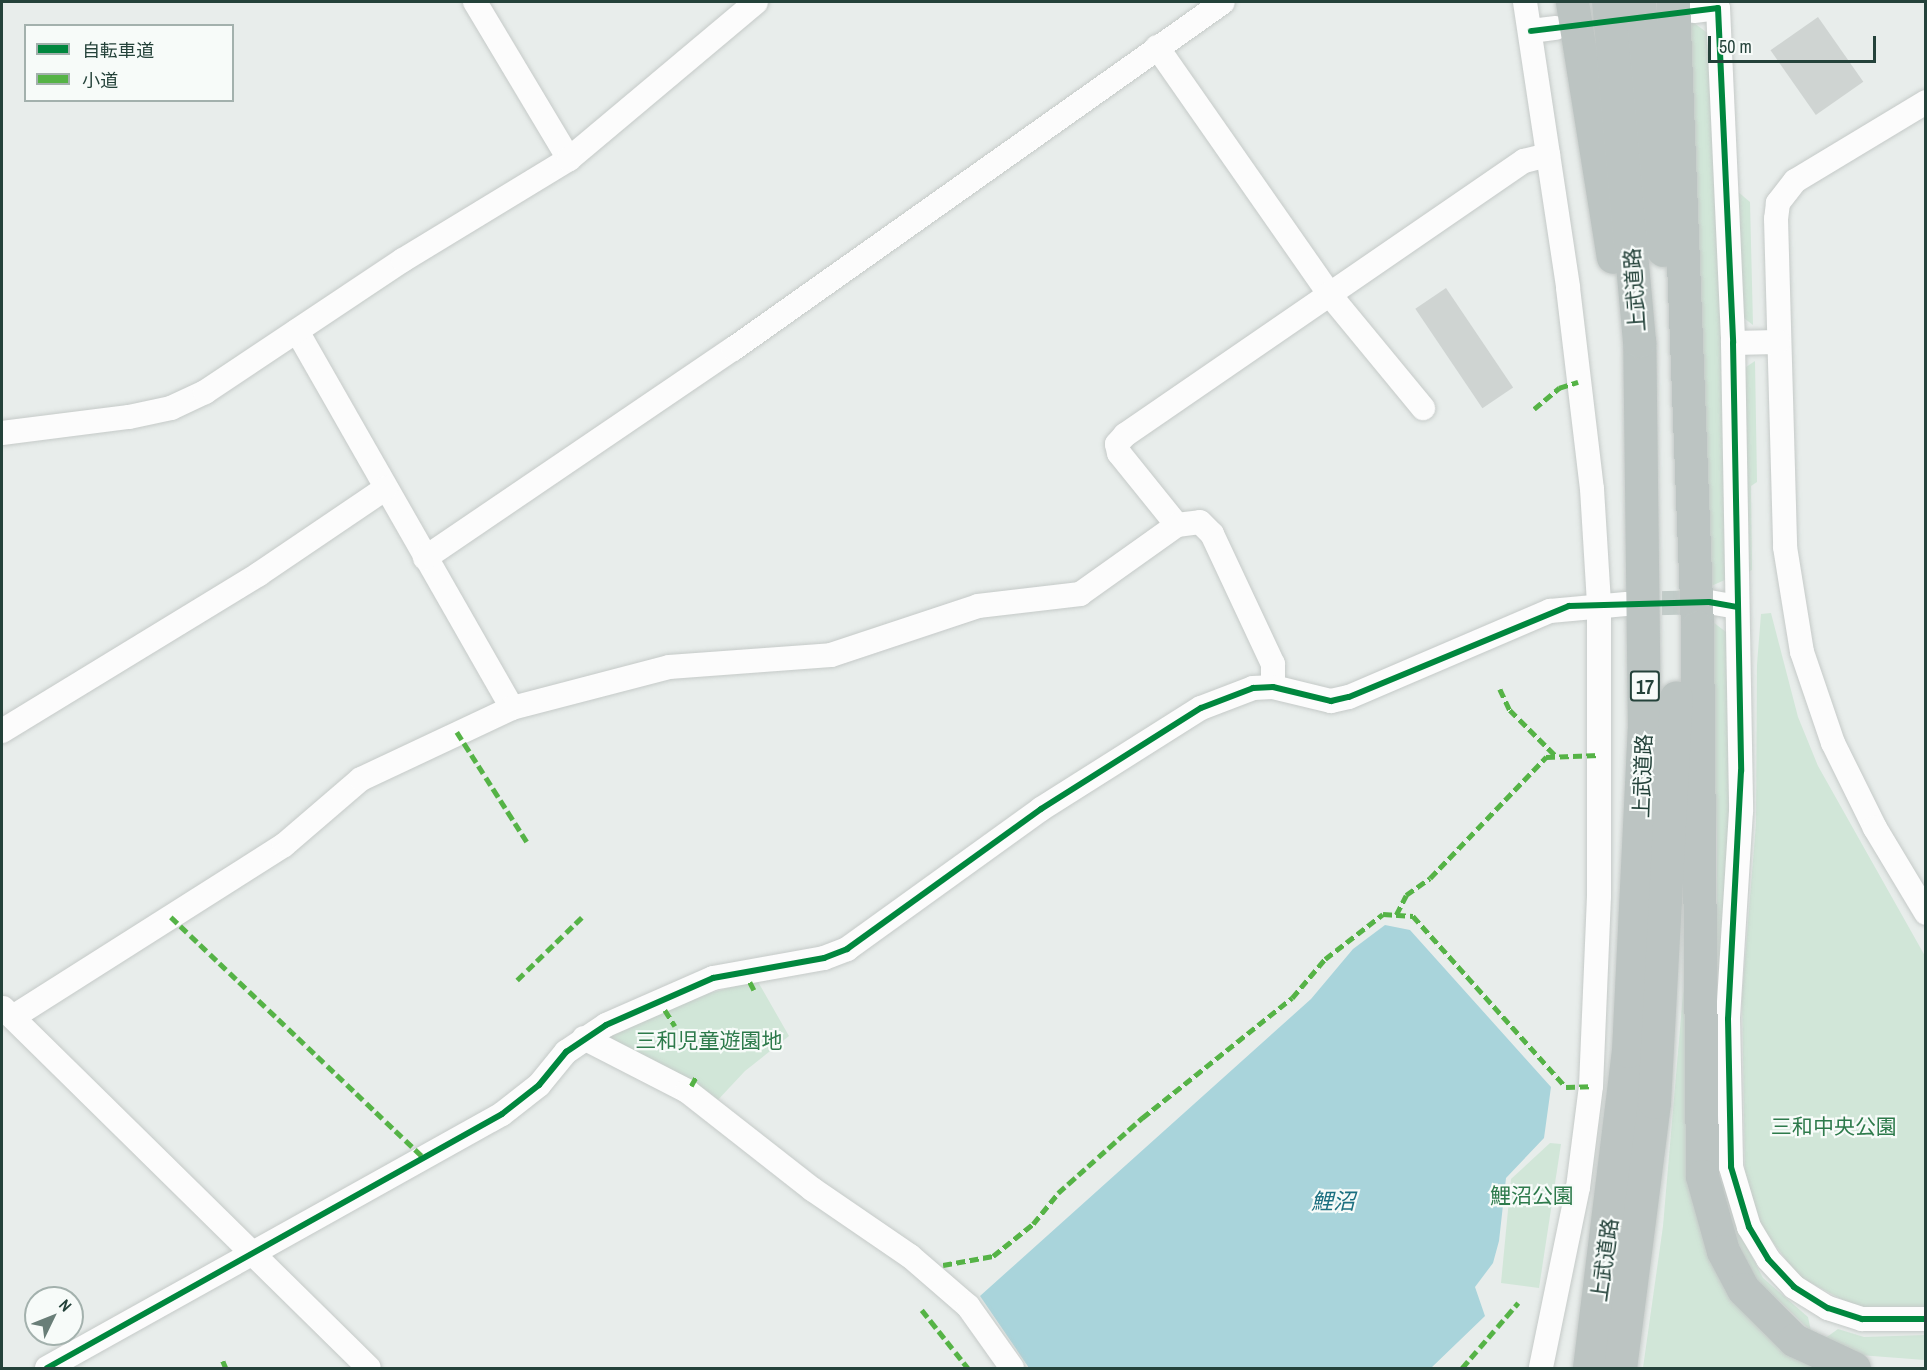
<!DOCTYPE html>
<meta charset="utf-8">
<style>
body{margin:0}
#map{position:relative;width:1927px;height:1370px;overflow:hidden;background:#e8edeb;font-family:"Archivo Narrow","Noto Sans JP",sans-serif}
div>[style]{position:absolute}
.green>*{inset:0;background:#d1e6d8}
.water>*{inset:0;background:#a9d4db}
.building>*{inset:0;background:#cfd4d2;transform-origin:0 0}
.minor-tunnel>*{height:24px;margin-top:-12px;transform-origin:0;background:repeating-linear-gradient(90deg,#c1cbc8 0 24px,transparent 0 36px)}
.roads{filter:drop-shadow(0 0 2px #c5cac8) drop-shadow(0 0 2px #c5cac8)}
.minor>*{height:24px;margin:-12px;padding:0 12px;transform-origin:12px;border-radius:12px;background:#fcfcfc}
.highway>*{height:33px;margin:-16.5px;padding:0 16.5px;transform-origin:16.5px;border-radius:16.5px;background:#bcc4c2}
.quiet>*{height:4.5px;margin-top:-2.25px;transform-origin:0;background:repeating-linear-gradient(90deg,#55b346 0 9px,transparent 0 13.5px)}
.cycleway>*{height:6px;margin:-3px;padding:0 3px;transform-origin:3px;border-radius:3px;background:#00873e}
span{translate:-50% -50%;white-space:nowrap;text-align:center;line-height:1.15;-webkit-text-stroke:4.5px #f7fbf9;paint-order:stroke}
.shield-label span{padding:2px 4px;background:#f7fbf9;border:2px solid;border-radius:4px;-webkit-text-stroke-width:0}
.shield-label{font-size:20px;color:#24423a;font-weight:700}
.street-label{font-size:21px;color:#24423a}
.park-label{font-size:21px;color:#2d7a4b}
.water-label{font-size:22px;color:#1c6f80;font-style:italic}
.frame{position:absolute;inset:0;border:3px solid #24423a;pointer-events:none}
.legend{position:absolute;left:24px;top:24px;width:210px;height:78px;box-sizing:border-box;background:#f7fbf9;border:2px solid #a3b1ad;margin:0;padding:8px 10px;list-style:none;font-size:18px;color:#24423a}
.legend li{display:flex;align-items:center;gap:12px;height:30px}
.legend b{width:30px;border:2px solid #a3b1ad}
.north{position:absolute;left:24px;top:1286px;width:60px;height:60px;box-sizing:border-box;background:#f7fbf9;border:2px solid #a3b1ad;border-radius:50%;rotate:47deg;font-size:16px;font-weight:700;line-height:24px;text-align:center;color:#24423a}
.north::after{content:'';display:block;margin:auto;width:21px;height:27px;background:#697e78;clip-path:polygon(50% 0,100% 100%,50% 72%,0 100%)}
.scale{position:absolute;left:1708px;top:36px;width:168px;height:27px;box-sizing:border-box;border:3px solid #24423a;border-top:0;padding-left:8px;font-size:18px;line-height:21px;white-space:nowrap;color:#24423a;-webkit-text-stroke:4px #f7fbf9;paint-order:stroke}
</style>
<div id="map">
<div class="green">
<i style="clip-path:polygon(1686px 2px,1692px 2px,1694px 23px,1709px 34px,1725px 353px,1727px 579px,1709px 587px)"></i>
<i style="clip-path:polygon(1737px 191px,1750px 202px,1753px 325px,1740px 315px)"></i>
<i style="clip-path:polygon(1755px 361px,1757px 482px,1751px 486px,1752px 570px,1747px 573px,1743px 369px)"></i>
<i style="clip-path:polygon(1771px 613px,1798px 717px,1818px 766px,1925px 956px,1926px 1307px,1918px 1309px,1856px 1307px,1798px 1276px,1759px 1223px,1745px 1176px,1742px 997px,1756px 823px,1757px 664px,1761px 614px)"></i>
<i style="clip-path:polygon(1709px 619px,1726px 632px,1737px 1228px,1763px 1278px,1808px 1317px,1811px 1331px,1758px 1281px,1739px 1247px,1722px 1193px,1717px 1160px,1717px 837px)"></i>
<i style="clip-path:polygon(1691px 967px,1691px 1169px,1744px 1313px,1767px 1337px,1815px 1368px,1643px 1368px,1663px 1226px,1683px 994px)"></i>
<i style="clip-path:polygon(757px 980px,789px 1036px,745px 1071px,715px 1103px,610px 1043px,609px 1037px,689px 999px)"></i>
<i style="clip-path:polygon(1550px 1143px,1561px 1144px,1539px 1288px,1501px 1283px,1511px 1179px)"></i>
<i style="clip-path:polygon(1838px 1329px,1864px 1337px,1925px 1335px,1925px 1360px,1859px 1355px,1824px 1339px)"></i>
</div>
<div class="water">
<i style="clip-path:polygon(1385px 925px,1410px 930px,1551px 1087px,1544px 1138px,1506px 1178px,1499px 1241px,1493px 1263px,1475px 1287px,1485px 1316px,1431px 1368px,1029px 1368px,980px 1296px,1311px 999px,1353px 949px)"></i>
</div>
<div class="building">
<i style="left:1818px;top:17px;width:79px;height:58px;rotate:55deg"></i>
<i style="left:1446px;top:288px;width:120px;height:37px;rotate:56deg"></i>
</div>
<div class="minor-tunnel">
<i style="left:1626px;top:604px;width:83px;rotate:-1.4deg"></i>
</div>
<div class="roads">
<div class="minor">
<i style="left:475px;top:2px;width:183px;rotate:59.1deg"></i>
<i style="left:1525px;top:2px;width:289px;rotate:81.4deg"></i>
<i style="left:1568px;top:288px;width:202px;rotate:83.2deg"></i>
<i style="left:1592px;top:489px;width:115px;rotate:86.5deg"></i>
<i style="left:1599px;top:604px;width:292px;rotate:90deg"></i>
<i style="left:1599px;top:896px;width:190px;rotate:92.4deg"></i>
<i style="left:1591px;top:1086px;width:102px;rotate:97.3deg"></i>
<i style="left:1578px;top:1187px;width:185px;rotate:101.6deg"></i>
<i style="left:1694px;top:11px;width:24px;rotate:-7deg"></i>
<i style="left:1718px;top:8px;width:335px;rotate:87.4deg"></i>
<i style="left:1733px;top:343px;width:468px;rotate:89deg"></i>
<i style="left:1741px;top:811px;width:208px;rotate:93.6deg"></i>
<i style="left:1728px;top:1019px;width:148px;rotate:88.8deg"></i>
<i style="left:1731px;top:1167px;width:63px;rotate:73.3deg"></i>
<i style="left:1749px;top:1227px;width:37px;rotate:59deg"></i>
<i style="left:1768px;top:1259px;width:38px;rotate:47deg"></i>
<i style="left:1794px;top:1287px;width:40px;rotate:32deg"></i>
<i style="left:1828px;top:1308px;width:36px;rotate:18deg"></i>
<i style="left:1862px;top:1319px;width:64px"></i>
<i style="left:1531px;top:31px;width:25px;rotate:-7deg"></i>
<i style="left:1157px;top:47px;width:301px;rotate:55.1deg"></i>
<i style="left:1329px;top:294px;width:148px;rotate:50.5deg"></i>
<i style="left:1926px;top:102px;width:153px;rotate:148.9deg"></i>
<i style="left:1795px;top:181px;width:28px;rotate:128deg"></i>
<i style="left:1778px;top:203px;width:16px;rotate:97deg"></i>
<i style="left:1776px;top:219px;width:328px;rotate:88.4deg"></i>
<i style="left:1785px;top:547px;width:106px;rotate:80.8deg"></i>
<i style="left:1802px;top:652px;width:96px;rotate:71.2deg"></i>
<i style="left:1833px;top:743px;width:95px;rotate:63.7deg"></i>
<i style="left:1875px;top:828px;width:99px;rotate:59deg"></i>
<i style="left:297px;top:331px;width:434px;rotate:60.3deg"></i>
<i style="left:1733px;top:343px;width:45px;rotate:-1.3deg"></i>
<i style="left:2px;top:433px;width:128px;rotate:-7.2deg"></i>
<i style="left:129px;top:417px;width:43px;rotate:-12.1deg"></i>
<i style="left:171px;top:408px;width:38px;rotate:-25deg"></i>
<i style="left:205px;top:392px;width:238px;rotate:-33.7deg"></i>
<i style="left:403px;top:260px;width:194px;rotate:-31.3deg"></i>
<i style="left:569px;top:159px;width:244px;rotate:-40deg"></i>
<i style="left:1177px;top:525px;width:92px;rotate:-128.9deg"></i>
<i style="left:1119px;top:453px;width:9px;rotate:-103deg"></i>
<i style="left:1117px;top:444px;width:12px;rotate:-48deg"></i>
<i style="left:1125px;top:435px;width:484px;rotate:-34.5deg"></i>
<i style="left:1524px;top:161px;width:25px;rotate:-14deg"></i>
<i style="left:425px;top:558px;width:372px;rotate:-34.2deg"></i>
<i style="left:733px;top:349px;width:600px;rotate:-35.3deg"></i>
<i style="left:1709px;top:602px;width:28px;rotate:10deg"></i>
<i style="left:2px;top:731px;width:301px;rotate:-31.4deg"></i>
<i style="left:259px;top:574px;width:153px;rotate:-34.1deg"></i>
<i style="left:3px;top:1008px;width:513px;rotate:44.53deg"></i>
<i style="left:13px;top:1017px;width:321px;rotate:-32.4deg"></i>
<i style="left:284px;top:845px;width:101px;rotate:-40.6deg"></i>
<i style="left:361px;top:779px;width:167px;rotate:-25.2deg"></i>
<i style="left:512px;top:708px;width:162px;rotate:-14.6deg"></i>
<i style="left:669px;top:667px;width:162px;rotate:-4.2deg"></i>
<i style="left:831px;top:655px;width:155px;rotate:-18.4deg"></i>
<i style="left:978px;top:606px;width:103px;rotate:-6.7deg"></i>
<i style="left:1080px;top:594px;width:119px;rotate:-35.4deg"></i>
<i style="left:1177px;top:525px;width:23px;rotate:-7deg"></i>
<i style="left:1200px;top:522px;width:17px;rotate:45deg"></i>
<i style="left:1212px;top:534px;width:144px;rotate:64.9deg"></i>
<i style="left:1273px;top:664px;width:23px;rotate:90deg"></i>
<i style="left:584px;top:1038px;width:116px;rotate:27.2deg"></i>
<i style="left:687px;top:1091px;width:159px;rotate:38.1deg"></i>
<i style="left:812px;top:1189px;width:119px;rotate:34.4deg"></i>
<i style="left:910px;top:1256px;width:77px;rotate:40.8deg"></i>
<i style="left:968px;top:1306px;width:76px;rotate:54.6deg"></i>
<i style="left:47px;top:1368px;width:521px;rotate:-29.17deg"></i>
<i style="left:502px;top:1114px;width:47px;rotate:-38.1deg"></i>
<i style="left:539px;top:1085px;width:43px;rotate:-50.7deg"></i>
<i style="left:566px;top:1052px;width:48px;rotate:-34deg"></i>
<i style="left:606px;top:1025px;width:117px;rotate:-23.7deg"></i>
<i style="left:713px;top:978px;width:113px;rotate:-10.2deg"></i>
<i style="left:824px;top:958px;width:25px;rotate:-21deg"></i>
<i style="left:847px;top:949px;width:239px;rotate:-35.8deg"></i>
<i style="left:1041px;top:809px;width:189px;rotate:-32.3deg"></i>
<i style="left:1201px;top:708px;width:56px;rotate:-21deg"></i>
<i style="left:1253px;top:688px;width:20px;rotate:-3deg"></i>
<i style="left:1273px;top:687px;width:60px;rotate:13.6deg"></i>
<i style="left:1331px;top:701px;width:18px;rotate:-13deg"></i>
<i style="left:1349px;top:697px;width:219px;rotate:-23.2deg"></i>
<i style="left:1550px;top:611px;width:76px;rotate:-5.3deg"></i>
</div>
<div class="highway">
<i style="left:1572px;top:2px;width:258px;rotate:80.9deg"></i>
<i style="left:1639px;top:2px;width:249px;rotate:84.5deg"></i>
<i style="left:1673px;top:2px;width:625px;rotate:87.8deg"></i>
<i style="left:1697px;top:627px;width:549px;rotate:89.48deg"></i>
<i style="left:1702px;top:1176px;width:78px;rotate:74.4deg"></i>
<i style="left:1723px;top:1251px;width:43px;rotate:62.2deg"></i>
<i style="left:1743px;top:1289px;width:72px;rotate:45deg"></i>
<i style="left:1794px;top:1340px;width:66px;rotate:25deg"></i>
<i style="left:1589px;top:1368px;width:319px;rotate:-83deg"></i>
<i style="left:1628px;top:1051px;width:322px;rotate:-87.2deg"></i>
<i style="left:1644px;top:729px;width:388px;rotate:-90.7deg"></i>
<i style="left:1639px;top:341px;width:340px;rotate:-95.2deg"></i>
<i style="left:1620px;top:1368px;width:268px;rotate:-82.7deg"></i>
<i style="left:1654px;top:1102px;width:405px;rotate:-86.9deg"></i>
</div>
</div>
<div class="quiet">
<i style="left:1534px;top:409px;width:33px;rotate:-40deg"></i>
<i style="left:1559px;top:388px;width:20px;rotate:-18deg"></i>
<i style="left:1500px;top:689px;width:23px;rotate:65deg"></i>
<i style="left:1510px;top:710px;width:65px;rotate:45deg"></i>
<i style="left:457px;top:732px;width:134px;rotate:57.5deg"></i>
<i style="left:1396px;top:915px;width:22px;rotate:-63deg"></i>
<i style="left:1406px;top:895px;width:29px;rotate:-35deg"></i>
<i style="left:1430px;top:878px;width:168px;rotate:-46.2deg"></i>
<i style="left:1546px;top:757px;width:53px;rotate:-2.2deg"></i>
<i style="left:171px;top:917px;width:348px;rotate:43.6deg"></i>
<i style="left:517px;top:980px;width:91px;rotate:-44.1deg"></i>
<i style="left:750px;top:982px;width:9px;rotate:63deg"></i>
<i style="left:665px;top:1010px;width:19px;rotate:58deg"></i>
<i style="left:691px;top:1086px;width:10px;rotate:-61deg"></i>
<i style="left:943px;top:1265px;width:51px;rotate:-10.2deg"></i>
<i style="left:993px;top:1256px;width:51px;rotate:-38.7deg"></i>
<i style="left:1033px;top:1224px;width:40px;rotate:-51deg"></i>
<i style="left:1058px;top:1193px;width:113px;rotate:-41.8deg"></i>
<i style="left:1142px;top:1118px;width:192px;rotate:-38.7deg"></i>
<i style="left:1292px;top:998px;width:51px;rotate:-49.8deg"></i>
<i style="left:1325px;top:959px;width:73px;rotate:-37.8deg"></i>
<i style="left:1383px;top:914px;width:30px;rotate:4deg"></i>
<i style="left:1413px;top:916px;width:229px;rotate:48.2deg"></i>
<i style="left:1566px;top:1087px;width:25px;rotate:-2deg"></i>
<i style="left:922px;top:1310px;width:74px;rotate:51.6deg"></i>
<i style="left:223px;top:1361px;width:8px;rotate:67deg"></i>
<i style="left:1462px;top:1368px;width:86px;rotate:-49.3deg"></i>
</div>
<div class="cycleway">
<i style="left:1531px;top:31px;width:188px;rotate:-7deg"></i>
<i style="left:1718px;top:8px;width:335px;rotate:87.4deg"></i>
<i style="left:1733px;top:343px;width:428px;rotate:88.9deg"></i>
<i style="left:1741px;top:771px;width:248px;rotate:93deg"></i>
<i style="left:1728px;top:1019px;width:148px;rotate:88.8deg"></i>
<i style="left:1731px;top:1167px;width:63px;rotate:73.3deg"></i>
<i style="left:1749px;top:1227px;width:37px;rotate:59deg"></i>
<i style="left:1768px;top:1259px;width:38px;rotate:47deg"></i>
<i style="left:1794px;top:1287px;width:40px;rotate:32deg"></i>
<i style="left:1828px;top:1308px;width:36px;rotate:18deg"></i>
<i style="left:1862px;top:1319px;width:64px"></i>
<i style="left:47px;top:1368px;width:521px;rotate:-29.17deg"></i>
<i style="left:502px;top:1114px;width:47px;rotate:-38.1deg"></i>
<i style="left:539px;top:1085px;width:43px;rotate:-50.7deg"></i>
<i style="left:566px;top:1052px;width:48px;rotate:-34deg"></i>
<i style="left:606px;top:1025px;width:117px;rotate:-23.7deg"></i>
<i style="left:713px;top:978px;width:113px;rotate:-10.2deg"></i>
<i style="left:824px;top:958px;width:25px;rotate:-21deg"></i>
<i style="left:847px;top:949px;width:239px;rotate:-35.8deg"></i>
<i style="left:1041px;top:809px;width:189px;rotate:-32.3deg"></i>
<i style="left:1201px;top:708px;width:56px;rotate:-21deg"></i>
<i style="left:1253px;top:688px;width:20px;rotate:-3deg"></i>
<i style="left:1273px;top:687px;width:60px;rotate:13.6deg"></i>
<i style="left:1331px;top:701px;width:18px;rotate:-13deg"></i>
<i style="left:1349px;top:697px;width:238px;rotate:-22.5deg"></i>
<i style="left:1569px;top:606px;width:140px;rotate:-1.6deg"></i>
<i style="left:1709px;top:602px;width:28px;rotate:10deg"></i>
</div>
<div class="shield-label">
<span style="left:1645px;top:686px">17</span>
</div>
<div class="street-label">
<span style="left:1635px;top:290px;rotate:-94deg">上武道路</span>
<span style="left:1643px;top:776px;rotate:-88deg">上武道路</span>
<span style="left:1605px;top:1260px;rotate:-82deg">上武道路</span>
</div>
<div class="park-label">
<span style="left:709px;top:1041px">三和児童遊園地</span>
<span style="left:1834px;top:1127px">三和中央公園</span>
<span style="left:1532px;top:1196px">鯉沼公園</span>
</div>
<div class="water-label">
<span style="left:1333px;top:1202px">鯉沼</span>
</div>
<div class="frame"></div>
<ul class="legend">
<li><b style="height:8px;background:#00873e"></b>自転車道</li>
<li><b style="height:8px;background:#55b346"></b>小道</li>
</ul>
<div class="north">N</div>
<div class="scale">50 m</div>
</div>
